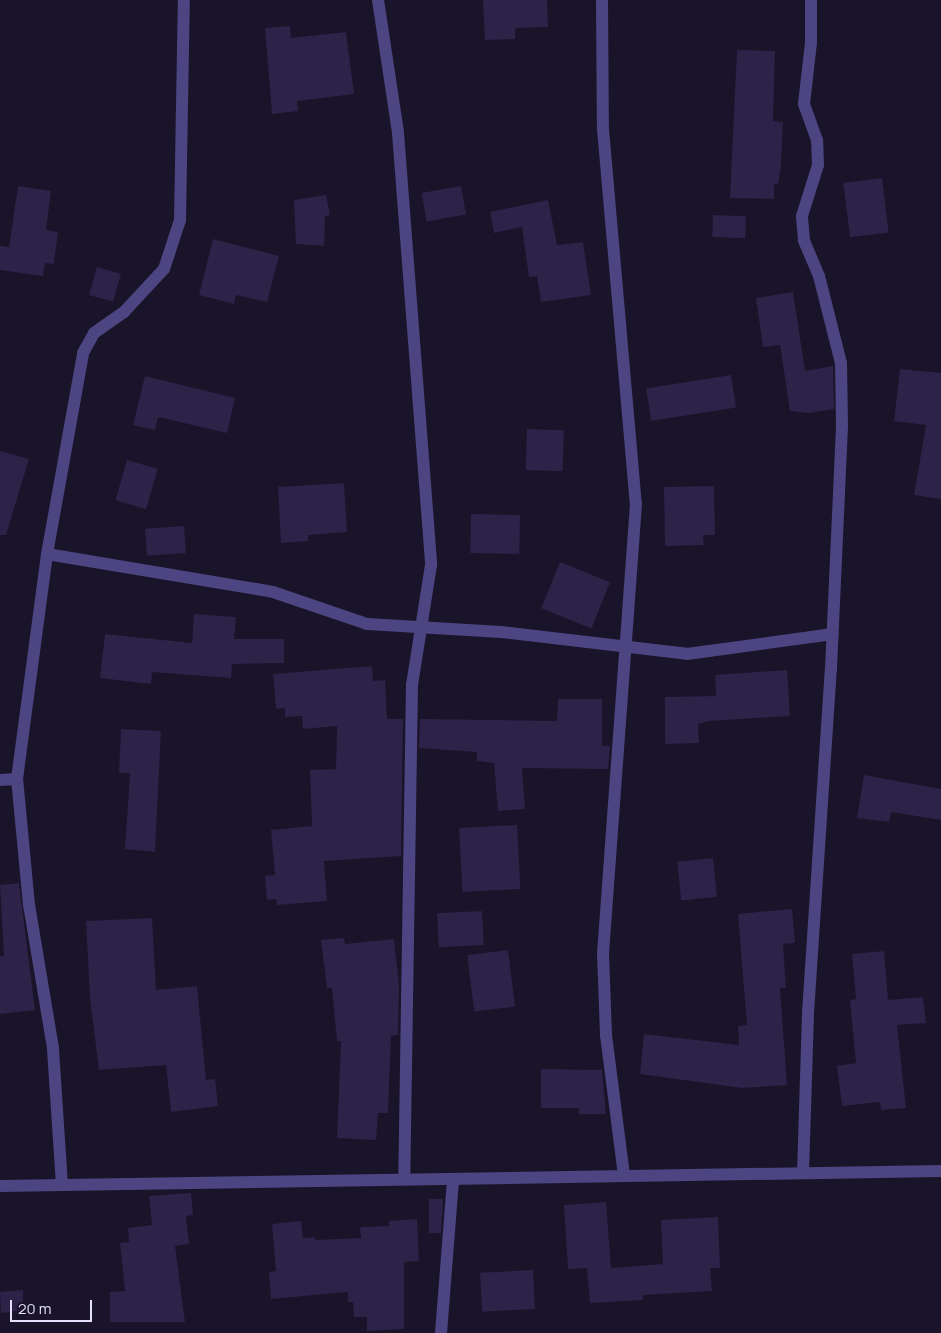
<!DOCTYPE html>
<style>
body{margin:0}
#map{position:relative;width:941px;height:1333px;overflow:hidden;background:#191429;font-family:Manrope,sans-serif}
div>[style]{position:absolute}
.building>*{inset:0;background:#2d2247;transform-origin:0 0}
.minor>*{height:12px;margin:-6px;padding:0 6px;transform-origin:6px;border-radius:6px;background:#4c4582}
span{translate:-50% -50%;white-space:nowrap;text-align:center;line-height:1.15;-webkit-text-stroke:4.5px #191429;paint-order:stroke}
.scale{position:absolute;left:10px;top:1300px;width:82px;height:22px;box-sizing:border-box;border:2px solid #e5e0fb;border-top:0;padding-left:6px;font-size:15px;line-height:18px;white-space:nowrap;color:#e5e0fb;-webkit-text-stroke:4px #191429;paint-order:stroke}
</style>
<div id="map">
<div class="building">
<i style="clip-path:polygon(483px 0,547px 0,548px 27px,515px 28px,515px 39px,485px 40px)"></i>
<i style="clip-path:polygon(290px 26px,291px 38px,346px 32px,354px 94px,297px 101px,298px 111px,272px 114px,265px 28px)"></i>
<i style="clip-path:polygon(737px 50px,775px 51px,773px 121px,783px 122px,781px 165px,778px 184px,774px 184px,774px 199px,730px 198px)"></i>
<i style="left:882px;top:178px;width:55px;height:39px;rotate:83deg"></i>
<i style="clip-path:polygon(18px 186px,51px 191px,46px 230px,58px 232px,54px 264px,45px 263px,43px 276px,0 270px,0 246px,9px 247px)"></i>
<i style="left:461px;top:186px;width:29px;height:40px;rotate:80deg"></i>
<i style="clip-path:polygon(326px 195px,330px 215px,325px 216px,324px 246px,296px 244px,294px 200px)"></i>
<i style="clip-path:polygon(548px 200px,557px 245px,583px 242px,591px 295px,541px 302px,537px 276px,529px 277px,522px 227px,494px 233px,490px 212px)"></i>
<i style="left:713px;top:215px;width:33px;height:22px;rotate:2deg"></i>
<i style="clip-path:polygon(213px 239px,279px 256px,267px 302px,236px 295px,234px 304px,199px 295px)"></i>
<i style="left:97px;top:267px;width:25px;height:29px;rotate:16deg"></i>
<i style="clip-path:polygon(793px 292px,805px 371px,833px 366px,834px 409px,809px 413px,790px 411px,780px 345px,763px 347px,756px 298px)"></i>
<i style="clip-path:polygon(900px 369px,941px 373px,941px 499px,914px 495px,926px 425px,894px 421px)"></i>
<i style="left:731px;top:375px;width:33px;height:86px;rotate:81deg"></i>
<i style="clip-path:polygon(145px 376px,235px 398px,227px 433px,158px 417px,155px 430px,133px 425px)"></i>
<i style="left:527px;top:429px;width:37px;height:41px;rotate:2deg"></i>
<i style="clip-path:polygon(0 451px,29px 459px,6px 535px,0 535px)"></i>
<i style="left:127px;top:460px;width:32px;height:42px;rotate:16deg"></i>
<i style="clip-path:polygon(344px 483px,347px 532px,308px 535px,308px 541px,281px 543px,278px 487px)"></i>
<i style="clip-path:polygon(714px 486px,715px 535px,703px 535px,704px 545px,665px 546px,664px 487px)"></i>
<i style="left:471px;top:514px;width:49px;height:39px;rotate:1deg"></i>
<i style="left:184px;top:526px;width:27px;height:39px;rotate:86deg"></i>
<i style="left:560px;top:562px;width:54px;height:50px;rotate:22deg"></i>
<i style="clip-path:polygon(194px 614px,236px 617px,234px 639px,284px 639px,284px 663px,232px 664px,231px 678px,152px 672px,151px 684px,100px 678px,105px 634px,192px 643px)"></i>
<i style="clip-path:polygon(372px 666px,373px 681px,385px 680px,387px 719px,403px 719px,401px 856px,324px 861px,327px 901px,277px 905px,276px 899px,267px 900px,265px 876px,275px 875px,271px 830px,312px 826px,310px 770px,336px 769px,337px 726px,303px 729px,302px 716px,285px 717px,285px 708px,276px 709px,273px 674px)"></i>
<i style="clip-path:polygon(787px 670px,790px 716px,709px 721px,698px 724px,699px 743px,665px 744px,665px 697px,716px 696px,715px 675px)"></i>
<i style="clip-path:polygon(558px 699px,602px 699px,602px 746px,610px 746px,608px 769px,522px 768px,525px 809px,498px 811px,494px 763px,477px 761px,477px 752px,419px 748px,420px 719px,557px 721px)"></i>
<i style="clip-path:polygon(121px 729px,161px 731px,155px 852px,125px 849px,130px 773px,119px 773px)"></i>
<i style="clip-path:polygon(864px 775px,941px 789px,941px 820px,891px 812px,889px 822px,857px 818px)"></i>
<i style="left:517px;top:825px;width:64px;height:58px;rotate:87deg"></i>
<i style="left:713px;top:858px;width:39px;height:36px;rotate:84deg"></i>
<i style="clip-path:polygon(19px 883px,35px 1010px,0 1014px,0 956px,4px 956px,0 885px)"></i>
<i style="clip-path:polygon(792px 909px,795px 943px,783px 944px,786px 988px,780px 988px,787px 1085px,742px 1088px,640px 1074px,644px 1034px,739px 1045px,738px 1026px,747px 1025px,738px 914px)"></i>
<i style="left:482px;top:911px;width:34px;height:45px;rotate:87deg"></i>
<i style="clip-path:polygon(152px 918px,156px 990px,197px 986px,206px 1080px,215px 1079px,218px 1106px,171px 1112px,166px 1065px,99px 1070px,90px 998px,86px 921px)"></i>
<i style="clip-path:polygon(344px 938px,345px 944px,394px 939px,399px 985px,398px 1035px,391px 1036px,388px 1113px,378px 1113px,376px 1140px,337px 1138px,341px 1041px,337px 1041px,332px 988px,327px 988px,321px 940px)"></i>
<i style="left:508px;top:950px;width:57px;height:41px;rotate:83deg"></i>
<i style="clip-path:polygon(884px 951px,888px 1000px,923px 997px,926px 1023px,897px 1025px,906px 1108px,881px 1110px,880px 1102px,842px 1106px,837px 1066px,856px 1063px,850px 1000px,856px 999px,852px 954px)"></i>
<i style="clip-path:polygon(541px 1069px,602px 1070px,606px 1114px,579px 1114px,579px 1108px,541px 1108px)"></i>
<i style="clip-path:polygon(191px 1193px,193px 1215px,186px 1216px,189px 1244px,175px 1246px,185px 1322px,110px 1322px,110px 1292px,125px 1291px,120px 1243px,129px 1242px,128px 1228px,152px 1225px,149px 1196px)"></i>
<i style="clip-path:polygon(429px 1199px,443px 1199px,441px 1233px,429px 1233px)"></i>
<i style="clip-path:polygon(606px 1202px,611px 1268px,663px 1264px,661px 1220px,718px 1217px,720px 1268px,710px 1268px,712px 1291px,643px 1295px,643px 1300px,590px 1303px,587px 1268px,568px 1269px,564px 1205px)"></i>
<i style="clip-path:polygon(417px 1219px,419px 1261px,404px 1262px,404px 1329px,367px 1331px,367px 1317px,354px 1317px,353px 1302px,348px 1302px,348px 1292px,271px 1299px,269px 1272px,276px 1271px,272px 1224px,301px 1221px,303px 1238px,315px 1237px,315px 1240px,361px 1238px,360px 1227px,389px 1226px,389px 1221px)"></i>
<i style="left:533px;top:1270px;width:39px;height:53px;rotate:87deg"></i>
<i style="clip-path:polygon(23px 1290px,23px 1310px,1px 1313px,0 1292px)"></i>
</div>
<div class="minor">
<i style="left:378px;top:0;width:134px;rotate:81.4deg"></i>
<i style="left:398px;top:133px;width:433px;rotate:85.6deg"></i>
<i style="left:431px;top:565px;width:121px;rotate:99deg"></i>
<i style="left:412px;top:685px;width:494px;rotate:90.9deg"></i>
<i style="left:602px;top:0;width:129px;rotate:89.6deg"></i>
<i style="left:603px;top:129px;width:376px;rotate:85deg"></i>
<i style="left:636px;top:504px;width:450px;rotate:94.2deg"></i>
<i style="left:603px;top:953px;width:82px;rotate:87.9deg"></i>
<i style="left:606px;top:1035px;width:142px;rotate:82.7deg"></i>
<i style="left:47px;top:554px;width:229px;rotate:9.5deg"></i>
<i style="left:273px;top:592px;width:99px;rotate:18.8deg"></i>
<i style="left:367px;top:624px;width:134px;rotate:3.4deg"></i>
<i style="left:501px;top:632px;width:187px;rotate:6.7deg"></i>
<i style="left:687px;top:654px;width:147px;rotate:-7.8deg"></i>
<i style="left:0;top:780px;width:17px;rotate:-3deg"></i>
<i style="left:803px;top:1173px;width:160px;rotate:-88.2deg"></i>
<i style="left:808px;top:1013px;width:345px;rotate:-86.2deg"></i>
<i style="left:831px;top:669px;width:243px;rotate:-87.4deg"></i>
<i style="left:842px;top:426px;width:63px;rotate:-90.9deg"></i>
<i style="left:841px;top:363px;width:90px;rotate:-104.2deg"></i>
<i style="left:819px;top:276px;width:39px;rotate:-113deg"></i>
<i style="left:804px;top:240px;width:24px;rotate:-95deg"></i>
<i style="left:802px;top:216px;width:53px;rotate:-72.6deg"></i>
<i style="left:818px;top:165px;width:25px;rotate:-92deg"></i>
<i style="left:817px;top:140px;width:38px;rotate:-110deg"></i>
<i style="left:804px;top:104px;width:61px;rotate:-83.5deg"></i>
<i style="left:811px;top:43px;width:43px;rotate:-90deg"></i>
<i style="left:62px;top:1185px;width:137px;rotate:-93.8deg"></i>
<i style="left:53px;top:1048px;width:145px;rotate:-99.5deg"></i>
<i style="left:29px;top:905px;width:127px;rotate:-95.4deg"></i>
<i style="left:17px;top:779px;width:227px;rotate:-82.4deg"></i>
<i style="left:47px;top:554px;width:204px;rotate:-79.8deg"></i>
<i style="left:83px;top:353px;width:23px;rotate:-61deg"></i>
<i style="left:94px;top:333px;width:37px;rotate:-35deg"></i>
<i style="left:124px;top:312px;width:59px;rotate:-47.1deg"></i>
<i style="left:164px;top:269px;width:52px;rotate:-71.9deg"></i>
<i style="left:180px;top:220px;width:220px;rotate:-89deg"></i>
<i style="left:0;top:1186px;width:941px;rotate:-0.91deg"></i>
<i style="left:441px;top:1333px;width:154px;rotate:-85.5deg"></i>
</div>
<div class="scale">20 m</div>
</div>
